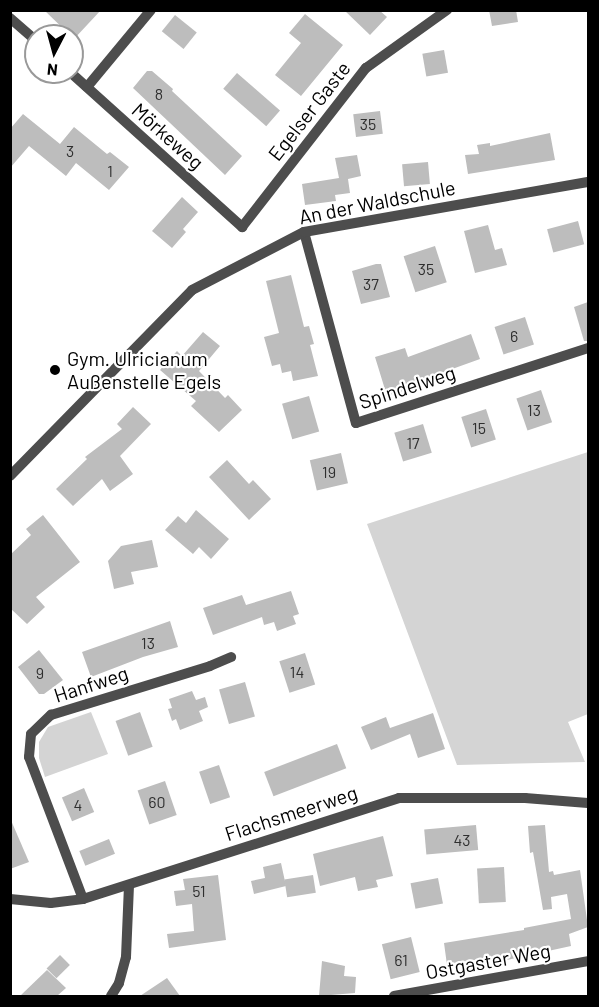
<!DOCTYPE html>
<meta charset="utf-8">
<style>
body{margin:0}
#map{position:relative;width:599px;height:1007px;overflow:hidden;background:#fff;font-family:Barlow,sans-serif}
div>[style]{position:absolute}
.green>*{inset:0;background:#d4d4d4}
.building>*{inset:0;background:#bdbdbd;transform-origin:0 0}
.minor>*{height:10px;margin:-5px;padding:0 5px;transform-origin:5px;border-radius:5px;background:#4d4d4d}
.dots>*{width:16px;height:16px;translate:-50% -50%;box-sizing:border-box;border:3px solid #fff;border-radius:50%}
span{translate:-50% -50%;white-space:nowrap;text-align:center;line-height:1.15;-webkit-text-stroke:4.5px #fff;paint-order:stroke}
.number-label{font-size:16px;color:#2f2f2f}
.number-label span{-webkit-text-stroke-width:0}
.street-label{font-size:20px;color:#000}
.poi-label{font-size:20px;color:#000}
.left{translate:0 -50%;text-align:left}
.frame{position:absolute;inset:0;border:12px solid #000;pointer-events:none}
.north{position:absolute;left:24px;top:24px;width:60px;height:60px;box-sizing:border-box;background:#fff;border:2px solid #999;border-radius:50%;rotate:186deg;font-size:16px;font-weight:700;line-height:24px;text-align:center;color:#000}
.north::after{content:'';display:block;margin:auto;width:21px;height:27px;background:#000;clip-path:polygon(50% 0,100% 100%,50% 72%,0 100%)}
</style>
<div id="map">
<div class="green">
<i style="clip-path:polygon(588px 452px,588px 714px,568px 722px,585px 762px,457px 765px,367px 524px)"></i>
<i style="clip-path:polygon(91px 712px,108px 754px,45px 777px,39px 758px,39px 742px,48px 727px)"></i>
</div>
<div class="building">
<i style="clip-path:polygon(44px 10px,101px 10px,74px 39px)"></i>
<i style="clip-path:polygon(344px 10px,379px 10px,387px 17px,370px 35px)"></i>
<i style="clip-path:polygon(489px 10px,516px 10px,518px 22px,492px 26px)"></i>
<i style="clip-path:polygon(305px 14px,343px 45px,301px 96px,275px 75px,301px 43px,289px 33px)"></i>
<i style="left:175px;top:15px;width:28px;height:21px;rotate:39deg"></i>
<i style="left:444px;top:50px;width:23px;height:22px;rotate:80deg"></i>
<i style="clip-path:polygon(147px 71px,152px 71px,173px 89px,172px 91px,242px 156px,225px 175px,133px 88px)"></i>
<i style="left:237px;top:73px;width:57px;height:21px;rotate:41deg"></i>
<i style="left:380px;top:111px;width:23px;height:27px;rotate:83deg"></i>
<i style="clip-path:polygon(23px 114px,60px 144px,74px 127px,107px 154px,110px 152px,129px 167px,109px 190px,76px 163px,66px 176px,29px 146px,10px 168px,10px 129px)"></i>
<i style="clip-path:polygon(550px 133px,555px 160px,468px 174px,465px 155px,479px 154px,477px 145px,490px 143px,490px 146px)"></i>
<i style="clip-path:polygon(357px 155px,361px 176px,348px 179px,350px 193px,335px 195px,336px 201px,305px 205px,302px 184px,339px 178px,335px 158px)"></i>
<i style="left:428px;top:162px;width:22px;height:26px;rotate:85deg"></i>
<i style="clip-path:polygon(182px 197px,198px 212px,183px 229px,186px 232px,172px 248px,152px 231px)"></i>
<i style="left:578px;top:221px;width:24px;height:32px;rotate:75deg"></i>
<i style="clip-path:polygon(488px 225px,495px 250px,502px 248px,507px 265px,475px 273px,464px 231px)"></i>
<i style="left:435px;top:246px;width:38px;height:33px;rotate:72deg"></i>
<i style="clip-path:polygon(376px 264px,381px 264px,390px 297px,361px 304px,352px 271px)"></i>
<i style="clip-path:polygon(291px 275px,304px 327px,309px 326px,314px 344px,310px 345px,318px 376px,293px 381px,291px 371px,282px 373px,280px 364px,272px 366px,264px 337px,279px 333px,266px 281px)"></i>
<i style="clip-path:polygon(588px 302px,588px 341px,584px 341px,574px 307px)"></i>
<i style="left:525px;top:317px;width:29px;height:32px;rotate:72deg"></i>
<i style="clip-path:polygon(203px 332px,220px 346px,199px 371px,225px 398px,228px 395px,242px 410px,219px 432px,191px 406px,196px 401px,160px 370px,177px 351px,182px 356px)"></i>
<i style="clip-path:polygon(471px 334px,480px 359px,416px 382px,417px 387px,387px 396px,375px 357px,405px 348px,408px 357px)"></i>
<i style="left:541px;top:390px;width:34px;height:26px;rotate:71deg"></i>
<i style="left:309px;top:396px;width:37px;height:28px;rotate:74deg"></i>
<i style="clip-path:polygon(133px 407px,151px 424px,120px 456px,133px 474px,110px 491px,102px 479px,73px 506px,56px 489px,87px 459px,85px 457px,122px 429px,117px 424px)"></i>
<i style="left:486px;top:409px;width:32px;height:26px;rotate:72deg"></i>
<i style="left:423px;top:424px;width:30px;height:30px;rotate:73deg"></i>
<i style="left:341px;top:453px;width:31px;height:32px;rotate:77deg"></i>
<i style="clip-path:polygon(227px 460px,249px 484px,253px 480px,271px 499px,249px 520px,209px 477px)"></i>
<i style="clip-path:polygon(196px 510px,229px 539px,211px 559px,199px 547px,193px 554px,165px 530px,178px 516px,186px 523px)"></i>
<i style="clip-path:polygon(43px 515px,80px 562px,36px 597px,45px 607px,27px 624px,10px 608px,10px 555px,31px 535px,26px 529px)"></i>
<i style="clip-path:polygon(152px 540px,158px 567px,131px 572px,134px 584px,114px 589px,108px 561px,121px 546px)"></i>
<i style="clip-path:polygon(291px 591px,299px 614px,293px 616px,296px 624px,277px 631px,274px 622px,264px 625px,262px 617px,213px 635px,203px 608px,242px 595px,246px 605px)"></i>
<i style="clip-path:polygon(170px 621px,178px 647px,143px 657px,91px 677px,82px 652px)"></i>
<i style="clip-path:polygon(39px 650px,63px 680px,44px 694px,39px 694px,18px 667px)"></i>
<i style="left:305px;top:653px;width:33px;height:27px;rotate:72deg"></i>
<i style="left:245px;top:682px;width:36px;height:27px;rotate:74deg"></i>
<i style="clip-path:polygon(192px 691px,196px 700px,205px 697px,208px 707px,199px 711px,203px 721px,180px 730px,176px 719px,172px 721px,168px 709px,172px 708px,169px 699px)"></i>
<i style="left:140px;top:712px;width:37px;height:26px;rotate:70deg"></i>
<i style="clip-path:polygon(433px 713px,445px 749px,418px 758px,410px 734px,371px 750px,361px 727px,386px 717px,390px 728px)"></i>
<i style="left:337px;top:744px;width:26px;height:78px;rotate:69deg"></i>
<i style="left:219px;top:765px;width:34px;height:21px;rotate:71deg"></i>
<i style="left:165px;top:781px;width:36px;height:29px;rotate:71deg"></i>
<i style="left:84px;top:788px;width:26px;height:24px;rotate:67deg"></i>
<i style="clip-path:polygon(10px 818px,29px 862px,10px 869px)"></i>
<i style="left:476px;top:825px;width:25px;height:52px;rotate:85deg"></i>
<i style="clip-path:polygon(545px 825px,549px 872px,553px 871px,554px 875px,580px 870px,588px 927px,569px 934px,571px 946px,493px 963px,492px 957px,447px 965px,444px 943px,524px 930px,524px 928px,571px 919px,567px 894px,551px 897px,552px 909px,543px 910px,533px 852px,530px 853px,528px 826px)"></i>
<i style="clip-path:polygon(383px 836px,393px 876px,376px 880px,378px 887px,358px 891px,355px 877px,320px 886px,313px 854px)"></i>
<i style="left:109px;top:839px;width:16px;height:32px;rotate:68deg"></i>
<i style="clip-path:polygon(281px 863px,286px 886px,254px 894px,251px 881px,265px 878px,263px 867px)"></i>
<i style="left:504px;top:867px;width:35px;height:27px;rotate:87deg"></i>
<i style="clip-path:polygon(218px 875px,226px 940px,169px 948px,167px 934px,194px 931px,192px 904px,176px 906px,174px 891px,185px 890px,183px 879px)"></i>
<i style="left:313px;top:875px;width:18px;height:29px;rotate:81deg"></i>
<i style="left:438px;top:878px;width:26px;height:28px;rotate:79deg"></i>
<i style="left:411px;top:937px;width:36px;height:30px;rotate:76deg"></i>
<i style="left:60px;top:955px;width:14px;height:19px;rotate:45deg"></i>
<i style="clip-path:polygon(322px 961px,345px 966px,344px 976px,356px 977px,355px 993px,319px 996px)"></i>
<i style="clip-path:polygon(47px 970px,66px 988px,57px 996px,20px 996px)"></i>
<i style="clip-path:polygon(167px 978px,180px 996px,140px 996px)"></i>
</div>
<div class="minor">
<i style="left:10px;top:18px;width:35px;rotate:41deg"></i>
<i style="left:70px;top:72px;width:232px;rotate:42deg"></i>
<i style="left:242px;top:227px;width:202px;rotate:-52.1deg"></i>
<i style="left:366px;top:68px;width:100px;rotate:-35.6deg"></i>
<i style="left:87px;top:87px;width:100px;rotate:-50.3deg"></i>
<i style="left:304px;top:232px;width:198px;rotate:74.8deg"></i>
<i style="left:356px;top:423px;width:244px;rotate:-17.9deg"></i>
<i style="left:10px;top:476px;width:260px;rotate:-45.6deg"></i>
<i style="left:192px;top:290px;width:126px;rotate:-27.4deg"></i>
<i style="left:304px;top:232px;width:288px;rotate:-10deg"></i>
<i style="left:10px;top:899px;width:41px;rotate:5.6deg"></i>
<i style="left:51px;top:903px;width:32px;rotate:-7deg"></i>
<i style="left:83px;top:899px;width:332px;rotate:-17.7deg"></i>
<i style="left:399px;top:798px;width:126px"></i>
<i style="left:525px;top:798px;width:63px;rotate:4.5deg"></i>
<i style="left:83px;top:899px;width:152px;rotate:-110.8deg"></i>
<i style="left:29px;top:757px;width:23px;rotate:-85deg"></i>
<i style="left:31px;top:734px;width:28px;rotate:-44deg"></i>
<i style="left:51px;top:715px;width:166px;rotate:-17.1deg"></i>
<i style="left:210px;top:666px;width:23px;rotate:-23deg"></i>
<i style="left:111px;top:996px;width:15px;rotate:-58deg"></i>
<i style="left:119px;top:983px;width:27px;rotate:-75deg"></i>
<i style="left:126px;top:957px;width:72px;rotate:-87.6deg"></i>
<i style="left:394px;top:996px;width:197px;rotate:-10.2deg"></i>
</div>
<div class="dots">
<i style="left:55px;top:370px;background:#000"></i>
</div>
<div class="number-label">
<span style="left:159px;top:94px">8</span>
<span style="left:368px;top:124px">35</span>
<span style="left:70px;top:151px">3</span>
<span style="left:110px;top:171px">1</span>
<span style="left:426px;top:269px">35</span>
<span style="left:371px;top:284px">37</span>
<span style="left:514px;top:336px">6</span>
<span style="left:534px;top:410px">13</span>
<span style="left:479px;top:428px">15</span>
<span style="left:413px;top:443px">17</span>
<span style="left:329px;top:472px">19</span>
<span style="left:148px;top:643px">13</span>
<span style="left:297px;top:672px">14</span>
<span style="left:40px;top:673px">9</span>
<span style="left:157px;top:802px">60</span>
<span style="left:78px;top:805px">4</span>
<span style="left:462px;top:840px">43</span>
<span style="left:199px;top:891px">51</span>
<span style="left:401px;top:960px">61</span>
</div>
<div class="street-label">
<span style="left:309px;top:111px;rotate:-52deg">Egelser Gaste</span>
<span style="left:168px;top:136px;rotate:42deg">Mörkeweg</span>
<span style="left:377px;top:202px;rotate:-11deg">An der Waldschule</span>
<span style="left:407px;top:387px;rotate:-18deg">Spindelweg</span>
<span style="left:91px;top:684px;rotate:-18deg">Hanfweg</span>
<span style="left:291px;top:813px;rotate:-18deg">Flachsmeerweg</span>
<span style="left:488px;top:961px;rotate:-10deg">Ostgaster Weg</span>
</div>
<div class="poi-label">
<span class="left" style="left:67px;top:370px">Gym. Ulricianum<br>Außenstelle Egels</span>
</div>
<div class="frame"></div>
<div class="north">N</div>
</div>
